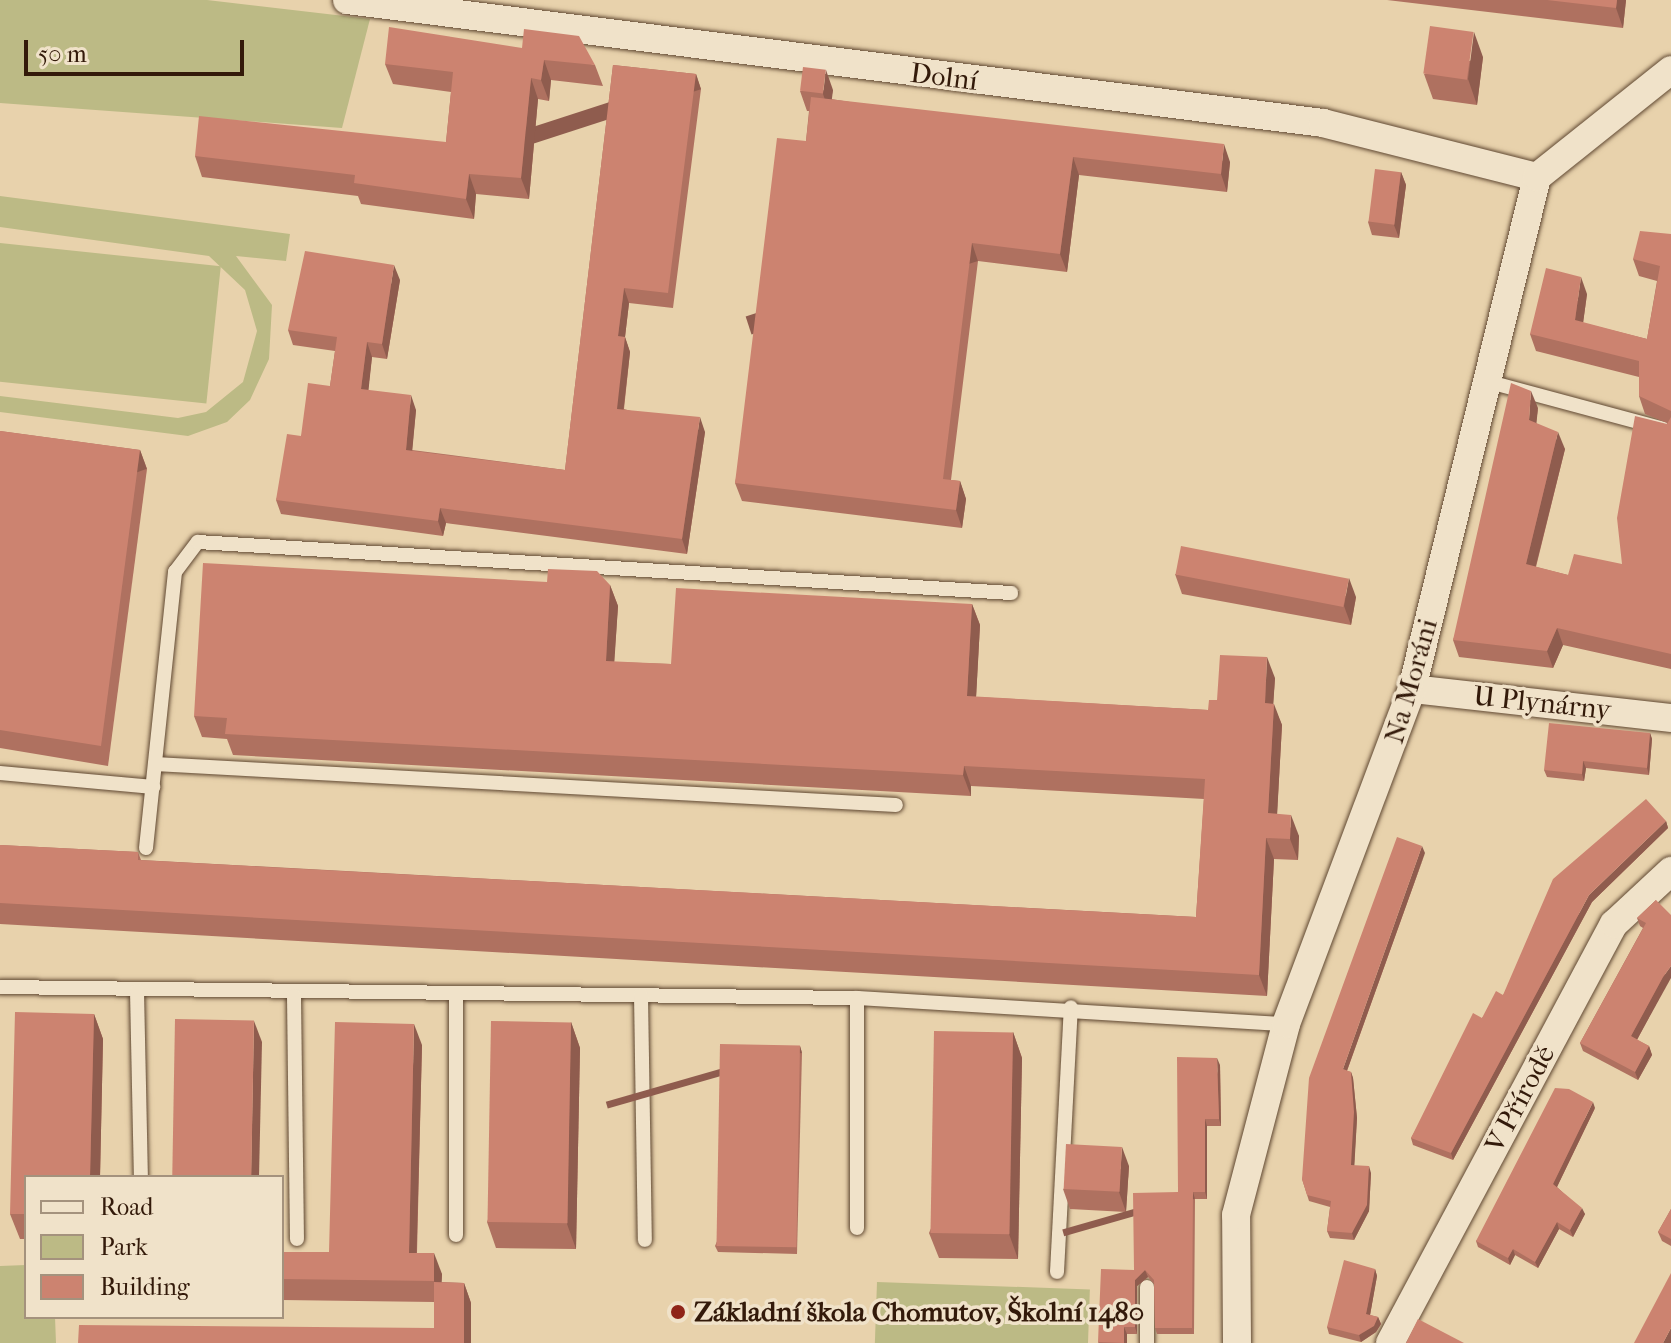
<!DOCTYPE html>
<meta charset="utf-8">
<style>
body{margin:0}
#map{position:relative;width:1671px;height:1343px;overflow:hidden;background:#e8d2ac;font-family:"IM FELL French Canon",serif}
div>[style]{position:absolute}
.green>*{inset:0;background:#bcba85;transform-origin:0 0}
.roads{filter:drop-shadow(0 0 2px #604832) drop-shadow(0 0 2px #604832)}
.lane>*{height:14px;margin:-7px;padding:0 7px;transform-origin:7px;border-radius:7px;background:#f0e2c9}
.street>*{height:28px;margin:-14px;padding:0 14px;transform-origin:14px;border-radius:14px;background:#f0e2c9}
.wall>*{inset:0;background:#af7160}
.shaded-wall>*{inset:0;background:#8f5c4e;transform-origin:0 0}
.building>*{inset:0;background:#cc8370;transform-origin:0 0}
.dots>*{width:22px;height:22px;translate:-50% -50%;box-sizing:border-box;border:4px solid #f0e2c9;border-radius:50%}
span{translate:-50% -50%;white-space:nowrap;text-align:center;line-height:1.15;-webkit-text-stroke:7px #f0e2c9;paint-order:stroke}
.street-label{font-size:28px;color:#331a0a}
.poi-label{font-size:28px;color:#331a0a;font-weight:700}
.left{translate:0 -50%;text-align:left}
.legend{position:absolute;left:24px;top:1175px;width:260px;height:144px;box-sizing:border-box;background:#f0e2c9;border:2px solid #a4927d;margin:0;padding:10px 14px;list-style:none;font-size:24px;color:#331a0a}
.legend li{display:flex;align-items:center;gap:16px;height:40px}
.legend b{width:40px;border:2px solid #a4927d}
.scale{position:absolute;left:24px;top:40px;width:220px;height:36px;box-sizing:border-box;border:4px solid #331a0a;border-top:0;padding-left:10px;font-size:24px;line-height:28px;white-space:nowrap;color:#331a0a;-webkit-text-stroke:6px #f0e2c9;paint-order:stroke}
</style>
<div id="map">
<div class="green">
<i style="clip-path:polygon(0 0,207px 0,370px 19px,342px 128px,0 103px)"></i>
<i style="clip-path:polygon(0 196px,290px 234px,286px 261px,236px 256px,272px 305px,269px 359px,250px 400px,227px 422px,188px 436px,0 412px,0 396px,178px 418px,206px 412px,243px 382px,257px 331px,245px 290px,209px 256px,0 227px)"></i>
<i style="left:0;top:243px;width:222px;height:138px;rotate:6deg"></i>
<i style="clip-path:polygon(26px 1265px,26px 1317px,55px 1317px,56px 1343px,0 1343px,0 1266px)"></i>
<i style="left:877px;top:1282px;width:213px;height:61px;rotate:2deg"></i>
</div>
<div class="roads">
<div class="lane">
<i style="left:1486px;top:381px;width:192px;rotate:15.1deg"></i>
<i style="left:155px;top:764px;width:742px;rotate:3.17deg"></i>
<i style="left:0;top:773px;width:154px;rotate:5.2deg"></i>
<i style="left:146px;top:848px;width:278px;rotate:-84deg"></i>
<i style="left:175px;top:572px;width:38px;rotate:-53deg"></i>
<i style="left:198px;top:542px;width:815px;rotate:3.59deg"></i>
<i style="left:0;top:987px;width:857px;rotate:0.74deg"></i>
<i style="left:857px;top:998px;width:430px;rotate:3.5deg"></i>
<i style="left:137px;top:991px;width:186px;rotate:88.8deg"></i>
<i style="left:641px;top:995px;width:245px;rotate:89.1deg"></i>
<i style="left:294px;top:996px;width:243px;rotate:89.3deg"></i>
<i style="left:857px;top:1228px;width:230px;rotate:-90deg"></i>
<i style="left:456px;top:1235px;width:239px;rotate:-90deg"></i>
<i style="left:1057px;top:1272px;width:265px;rotate:-87deg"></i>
<i style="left:1147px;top:1287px;width:56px;rotate:90deg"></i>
</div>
<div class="street">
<i style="left:347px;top:0;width:984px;rotate:7.18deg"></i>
<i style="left:1323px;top:123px;width:221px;rotate:14.2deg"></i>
<i style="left:1412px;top:689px;width:261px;rotate:6.4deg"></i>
<i style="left:1237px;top:1343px;width:128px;rotate:-90.4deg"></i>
<i style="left:1236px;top:1215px;width:197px;rotate:-75.3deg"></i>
<i style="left:1286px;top:1024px;width:358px;rotate:-69.4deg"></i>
<i style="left:1412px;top:689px;width:527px;rotate:-76.28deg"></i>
<i style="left:1537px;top:177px;width:171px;rotate:-38.6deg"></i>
<i style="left:1390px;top:1343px;width:475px;rotate:-61.9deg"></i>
<i style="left:1614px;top:924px;width:78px;rotate:-42.9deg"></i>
</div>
</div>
<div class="wall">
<i style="clip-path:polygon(1387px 0,1626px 0,1623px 28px)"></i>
<i style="clip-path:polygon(522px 48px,595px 65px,603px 86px,551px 80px,549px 101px,538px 99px,529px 199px,476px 194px,474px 219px,361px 204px,358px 196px,202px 177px,195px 156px,446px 142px,451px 92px,393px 84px,385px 64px)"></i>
<i style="clip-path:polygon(1483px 57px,1477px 105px,1433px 99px,1424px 74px)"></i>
<i style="clip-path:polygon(613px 65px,696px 74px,701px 89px,673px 308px,629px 303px,625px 337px,630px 352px,624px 409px,705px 432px,687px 554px,446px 523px,443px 536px,281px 514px,276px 500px,301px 436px,330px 386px,335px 351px,293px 345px,288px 330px,400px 280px,387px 359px,372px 357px,368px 390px,416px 410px,412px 450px,565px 470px)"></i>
<i style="clip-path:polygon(833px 90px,831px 99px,1230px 162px,1227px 192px,1079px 175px,1067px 272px,978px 261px,951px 480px,960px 481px,966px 499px,962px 528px,742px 501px,735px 483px,806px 141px,809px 111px,807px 111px,800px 91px)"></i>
<i style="clip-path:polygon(1401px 172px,1406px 185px,1399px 238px,1372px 235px,1368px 222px)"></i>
<i style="clip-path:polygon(1671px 234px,1671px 669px,1563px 645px,1553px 668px,1459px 657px,1453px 640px,1538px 408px,1536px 423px,1565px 449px,1536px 567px,1568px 575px,1622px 564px,1667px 423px,1645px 414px,1639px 396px,1639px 377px,1536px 351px,1530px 334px,1587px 294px,1583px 323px,1647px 339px,1657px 281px,1639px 276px,1633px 259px)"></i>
<i style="clip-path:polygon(0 431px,140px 450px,147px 469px,108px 766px,0 748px)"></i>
<i style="clip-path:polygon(1175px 574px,1356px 597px,1351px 625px,1182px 594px)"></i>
<i style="clip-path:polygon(610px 585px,618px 606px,614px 662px,671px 664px,972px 604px,980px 625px,976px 697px,1208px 710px,1217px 700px,1275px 678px,1273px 704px,1282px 725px,1277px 814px,1299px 836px,1298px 860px,1274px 859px,1267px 996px,0 924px,0 845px,138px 852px,141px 860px,1196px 917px,1204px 799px,971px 786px,971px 796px,233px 755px,227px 739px,202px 737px,194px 716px)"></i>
<i style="clip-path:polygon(1650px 733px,1652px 739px,1649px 775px,1586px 768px,1584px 781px,1547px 777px,1544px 770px)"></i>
<i style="clip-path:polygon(1666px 821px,1668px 828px,1592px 902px,1453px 1160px,1413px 1145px,1411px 1138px,1482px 1018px,1503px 995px)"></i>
<i style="clip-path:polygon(1425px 853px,1347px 1071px,1351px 1072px,1353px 1078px,1357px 1118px,1354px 1166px,1371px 1173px,1369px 1211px,1354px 1240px,1330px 1238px,1327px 1231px,1330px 1207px,1309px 1201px,1302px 1179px)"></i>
<i style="clip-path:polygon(1656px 900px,1666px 985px,1637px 1040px,1649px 1046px,1652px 1055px,1638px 1080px,1583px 1051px,1580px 1043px,1643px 928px,1640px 926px,1637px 918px)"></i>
<i style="clip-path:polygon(94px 1014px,103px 1039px,100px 1177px,26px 1177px,26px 1239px,20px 1239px,10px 1214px)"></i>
<i style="clip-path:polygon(571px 1022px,580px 1048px,576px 1249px,496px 1248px,487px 1222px)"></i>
<i style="clip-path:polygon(1013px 1032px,1022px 1058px,1018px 1259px,939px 1258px,929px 1233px)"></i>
<i style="clip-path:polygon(422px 1045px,417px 1253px,442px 1274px,441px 1282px,464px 1283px,471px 1303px,434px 1328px,434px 1302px,282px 1300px,282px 1252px,329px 1252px)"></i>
<i style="clip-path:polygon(800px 1046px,802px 1053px,797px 1254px,718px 1252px,715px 1246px)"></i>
<i style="clip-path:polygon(1220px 1065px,1221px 1126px,1207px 1126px,1207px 1199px,1195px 1199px,1194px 1334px,1157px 1334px,1155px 1328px,1154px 1284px,1148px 1277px,1137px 1286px,1137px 1334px,1127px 1334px,1127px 1343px,1098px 1343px,1178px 1192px)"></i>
<i style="clip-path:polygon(1595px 1108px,1557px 1187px,1585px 1214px,1573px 1237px,1559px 1229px,1538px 1268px,1515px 1255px,1510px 1265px,1478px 1247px,1476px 1241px)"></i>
<i style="clip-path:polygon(1129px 1166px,1126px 1212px,1070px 1209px,1063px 1189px)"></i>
<i style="clip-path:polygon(1671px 1209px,1671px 1246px,1662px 1241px,1658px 1232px)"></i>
<i style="clip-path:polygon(1375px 1269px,1377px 1276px,1370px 1315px,1378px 1317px,1381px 1324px,1376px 1332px,1361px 1342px,1329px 1334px,1327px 1327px)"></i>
</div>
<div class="shaded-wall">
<i style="clip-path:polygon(1617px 0,1626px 0,1623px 28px,1616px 8px)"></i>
<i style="clip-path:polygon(1474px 32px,1483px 57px,1477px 105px,1468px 79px)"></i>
<i style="clip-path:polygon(544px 60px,551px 80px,549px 101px,541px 80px)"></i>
<i style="clip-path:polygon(826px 70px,833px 90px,830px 114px,823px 94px)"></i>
<i style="left:696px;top:74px;width:16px;height:221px;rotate:72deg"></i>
<i style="clip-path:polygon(531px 78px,538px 99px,529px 199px,521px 178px)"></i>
<i style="clip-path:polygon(1224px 144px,1230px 162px,1227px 192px,1221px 174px)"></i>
<i style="clip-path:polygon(1073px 157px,1079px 175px,1067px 272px,1060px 254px)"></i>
<i style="clip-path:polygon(1401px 172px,1406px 185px,1399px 238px,1394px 225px)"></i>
<i style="clip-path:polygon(469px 174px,476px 194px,474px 219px,466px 199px)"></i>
<i style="left:972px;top:243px;width:19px;height:238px;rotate:72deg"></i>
<i style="clip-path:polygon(394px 265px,400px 280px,387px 359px,382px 344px)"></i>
<i style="clip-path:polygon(1581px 277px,1587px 294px,1581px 338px,1575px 320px)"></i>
<i style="clip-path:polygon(624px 288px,629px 303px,625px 337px,630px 352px,622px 423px,617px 409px,618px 336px)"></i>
<i style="clip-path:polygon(367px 342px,372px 357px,367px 404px,361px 389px)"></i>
<i style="clip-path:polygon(1531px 391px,1538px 408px,1535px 437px,1529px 420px)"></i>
<i style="clip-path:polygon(411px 395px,416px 410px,411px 464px,406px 450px)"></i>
<i style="clip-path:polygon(700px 417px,705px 432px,687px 554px,682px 539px)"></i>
<i style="clip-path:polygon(1558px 432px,1565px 449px,1532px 581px,1526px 564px)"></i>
<i style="left:140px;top:450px;width:20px;height:299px;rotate:70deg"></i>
<i style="clip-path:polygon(960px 481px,966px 499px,962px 528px,956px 510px)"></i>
<i style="clip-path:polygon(440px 508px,446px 523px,443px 536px,438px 521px)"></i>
<i style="clip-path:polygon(1349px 578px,1356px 597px,1351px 625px,1344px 606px)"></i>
<i style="clip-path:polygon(610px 585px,618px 606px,613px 682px,606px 661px)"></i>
<i style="clip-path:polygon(972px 604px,980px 625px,975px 717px,967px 696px)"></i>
<i style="clip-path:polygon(1557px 628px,1563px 645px,1553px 668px,1547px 651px)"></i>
<i style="clip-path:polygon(1267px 657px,1275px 678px,1272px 724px,1265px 703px)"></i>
<i style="clip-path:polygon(1274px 704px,1282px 725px,1276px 834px,1268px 813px)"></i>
<i style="clip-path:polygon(1650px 733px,1652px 739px,1649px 775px,1647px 768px)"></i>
<i style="clip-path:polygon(1583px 761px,1586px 768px,1584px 781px,1582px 774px)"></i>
<i style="clip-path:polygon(964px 766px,971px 786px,971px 796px,963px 775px)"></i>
<i style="clip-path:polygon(1291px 815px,1299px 836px,1298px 860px,1290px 839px)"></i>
<i style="clip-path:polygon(1666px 821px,1668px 828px,1592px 902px,1453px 1160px,1451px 1153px,1589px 895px)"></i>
<i style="clip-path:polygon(1266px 838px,1274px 859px,1267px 996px,1259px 975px)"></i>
<i style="clip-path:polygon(1422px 846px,1425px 853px,1345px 1076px,1343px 1069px)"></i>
<i style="clip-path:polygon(1671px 966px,1671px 978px,1634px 1045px,1631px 1036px,1663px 977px)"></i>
<i style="clip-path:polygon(94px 1014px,103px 1039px,100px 1177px,90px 1177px)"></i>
<i style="clip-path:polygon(254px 1021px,262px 1042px,259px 1177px,251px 1177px)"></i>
<i style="clip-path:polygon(571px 1022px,580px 1048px,576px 1249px,567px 1224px)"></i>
<i style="clip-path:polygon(414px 1024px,422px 1045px,416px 1274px,409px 1253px)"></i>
<i style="clip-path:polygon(1013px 1032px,1022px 1058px,1018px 1259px,1009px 1234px)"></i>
<i style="left:800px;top:1046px;width:7px;height:202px;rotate:74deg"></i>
<i style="clip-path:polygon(1649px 1046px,1652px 1055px,1638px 1080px,1635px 1072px)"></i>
<i style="clip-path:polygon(1217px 1058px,1220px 1065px,1221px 1126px,1219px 1119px)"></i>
<i style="clip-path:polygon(1351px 1072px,1353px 1078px,1357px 1118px,1354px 1172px,1351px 1165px)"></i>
<i style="clip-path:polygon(1593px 1102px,1595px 1108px,1555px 1191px,1553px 1184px)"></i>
<i style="clip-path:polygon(1205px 1119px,1207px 1126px,1207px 1199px,1205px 1192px)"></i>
<i style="clip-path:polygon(1122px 1147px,1129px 1166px,1126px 1212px,1119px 1192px)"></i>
<i style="clip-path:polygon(1369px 1166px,1371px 1173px,1369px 1211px,1354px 1240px,1352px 1233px)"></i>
<i style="left:1193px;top:1192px;width:7px;height:136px;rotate:74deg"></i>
<i style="clip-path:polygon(1582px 1208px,1585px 1214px,1573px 1237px,1570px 1230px)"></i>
<i style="clip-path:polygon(1557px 1222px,1559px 1229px,1538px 1268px,1535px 1262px)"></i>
<i style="clip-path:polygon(1513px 1249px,1515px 1255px,1510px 1265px,1508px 1258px)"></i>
<i style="clip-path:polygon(434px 1253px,442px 1274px,441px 1302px,434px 1281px)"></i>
<i style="clip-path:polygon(1375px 1269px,1377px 1276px,1369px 1321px,1366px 1314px)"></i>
<i style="clip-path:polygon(1145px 1270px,1148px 1277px,1137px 1286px,1137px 1334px,1135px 1327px,1135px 1280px)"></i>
<i style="clip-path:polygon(464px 1283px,471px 1303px,471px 1343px,464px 1343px)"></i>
<i style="clip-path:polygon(1378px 1317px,1381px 1324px,1376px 1332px,1361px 1342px,1359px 1335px)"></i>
<i style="clip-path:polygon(1124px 1327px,1127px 1334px,1127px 1343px,1124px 1343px)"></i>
<i style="clip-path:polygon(1671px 1328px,1671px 1343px,1663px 1343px)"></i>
</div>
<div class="building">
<i style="clip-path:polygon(1547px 0,1617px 0,1616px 8px)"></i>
<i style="left:1430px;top:26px;width:44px;height:48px;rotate:8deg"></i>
<i style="clip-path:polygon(389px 27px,522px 48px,524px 29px,579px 36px,595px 65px,544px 60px,541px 80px,531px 78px,521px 178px,469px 174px,466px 199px,354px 183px,355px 175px,195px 156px,199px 116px,446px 142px,453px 72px,385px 64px)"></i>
<i style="clip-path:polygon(613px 65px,696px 74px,668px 293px,624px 288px,618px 336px,625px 337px,617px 409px,700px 417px,682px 539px,440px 508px,438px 521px,276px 500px,287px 434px,301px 436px,308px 383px,330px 386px,337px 337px,288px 330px,305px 251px,394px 265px,382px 344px,367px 342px,361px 389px,411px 395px,406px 450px,565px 470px)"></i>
<i style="left:803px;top:67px;width:23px;height:24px;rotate:7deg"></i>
<i style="clip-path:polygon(811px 97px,1224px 144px,1221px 174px,1073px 157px,1060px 254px,972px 243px,943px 479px,960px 481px,956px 510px,735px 483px,777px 138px,806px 141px)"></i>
<i style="left:1375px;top:169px;width:26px;height:53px;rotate:7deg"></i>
<i style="clip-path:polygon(1640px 231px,1671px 234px,1671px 411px,1639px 396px,1639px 361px,1530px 334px,1546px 268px,1581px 277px,1575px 320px,1647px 339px,1660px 266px,1633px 259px)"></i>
<i style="clip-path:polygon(1511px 383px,1531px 391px,1529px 420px,1558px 432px,1526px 564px,1568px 575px,1574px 554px,1622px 564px,1617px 518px,1635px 416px,1667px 424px,1671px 417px,1671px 654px,1557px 628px,1547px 651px,1453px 640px)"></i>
<i style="clip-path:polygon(0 431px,140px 450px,101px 746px,0 730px)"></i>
<i style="left:1181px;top:546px;width:171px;height:29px;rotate:11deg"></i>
<i style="clip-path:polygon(203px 563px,547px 582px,548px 569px,597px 571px,610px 585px,606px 661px,671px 664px,676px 588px,972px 604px,967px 696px,1208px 710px,1209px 700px,1217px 700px,1220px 655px,1267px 657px,1265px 703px,1274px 704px,1268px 813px,1291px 815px,1290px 839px,1266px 838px,1259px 975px,0 903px,0 845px,138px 852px,138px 860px,1196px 917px,1205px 779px,964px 766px,963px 775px,225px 734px,227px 718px,194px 716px)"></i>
<i style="clip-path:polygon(1549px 723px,1650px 733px,1647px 768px,1583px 761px,1582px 774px,1544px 770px)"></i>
<i style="clip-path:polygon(1646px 799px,1666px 821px,1589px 895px,1451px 1153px,1411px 1138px,1473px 1013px,1482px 1018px,1496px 991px,1503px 995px,1553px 879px)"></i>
<i style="clip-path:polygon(1397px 837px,1422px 846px,1343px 1069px,1351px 1072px,1354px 1112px,1351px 1165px,1369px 1166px,1367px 1205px,1352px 1233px,1327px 1231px,1331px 1201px,1307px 1195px,1302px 1179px,1309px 1078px)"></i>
<i style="clip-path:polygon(1656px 900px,1671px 915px,1671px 966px,1663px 977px,1631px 1036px,1649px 1046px,1635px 1072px,1580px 1043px,1646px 923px,1637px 918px)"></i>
<i style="clip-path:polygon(15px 1012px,94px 1014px,90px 1177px,26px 1177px,26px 1214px,10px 1214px)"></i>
<i style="left:175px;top:1019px;width:79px;height:158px;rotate:1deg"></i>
<i style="left:491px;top:1021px;width:80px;height:201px;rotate:1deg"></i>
<i style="clip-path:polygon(335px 1022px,414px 1024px,409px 1253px,434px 1253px,434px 1281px,282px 1279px,282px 1252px,329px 1252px)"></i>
<i style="left:934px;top:1031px;width:79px;height:202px;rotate:1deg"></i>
<i style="left:720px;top:1044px;width:80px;height:202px;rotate:1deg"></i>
<i style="clip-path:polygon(1177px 1057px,1217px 1058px,1219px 1119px,1205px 1119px,1205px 1192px,1193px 1192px,1192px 1328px,1155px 1328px,1154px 1280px,1145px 1270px,1135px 1280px,1135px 1327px,1124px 1327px,1124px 1343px,1098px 1342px,1101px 1269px,1134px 1270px,1133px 1193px,1178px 1192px)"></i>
<i style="clip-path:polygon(1555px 1088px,1569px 1089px,1593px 1102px,1553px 1184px,1582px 1208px,1570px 1230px,1557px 1222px,1535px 1262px,1513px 1249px,1508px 1258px,1476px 1241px)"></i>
<i style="left:1066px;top:1144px;width:56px;height:45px;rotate:3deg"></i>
<i style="clip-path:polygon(1671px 1209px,1671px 1239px,1658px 1232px)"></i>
<i style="clip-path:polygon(1344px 1260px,1375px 1269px,1366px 1314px,1378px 1317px,1374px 1326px,1359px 1335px,1327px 1327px)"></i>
<i style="clip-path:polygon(1671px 1273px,1671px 1328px,1663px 1343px,1634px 1343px)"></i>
<i style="clip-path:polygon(434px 1282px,464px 1283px,464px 1343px,78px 1343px,79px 1325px,434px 1328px)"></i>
<i style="clip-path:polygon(1418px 1319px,1464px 1343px,1406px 1343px)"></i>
</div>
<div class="dots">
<i style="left:678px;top:1312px;background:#8f2418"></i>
</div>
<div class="street-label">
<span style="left:944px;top:77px;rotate:7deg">Dolní</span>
<span style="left:1411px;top:681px;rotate:-74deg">Na Moráni</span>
<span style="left:1542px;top:703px;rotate:6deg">U Plynárny</span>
<span style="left:1520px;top:1099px;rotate:-62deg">V Přírodě</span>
</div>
<div class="poi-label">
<span class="left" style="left:694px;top:1312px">Základní škola Chomutov, Školní 1480</span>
</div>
<ul class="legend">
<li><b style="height:10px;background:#f0e2c9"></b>Road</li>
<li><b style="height:22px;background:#bcba85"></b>Park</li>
<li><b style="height:22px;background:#cc8370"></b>Building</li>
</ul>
<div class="scale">50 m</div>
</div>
